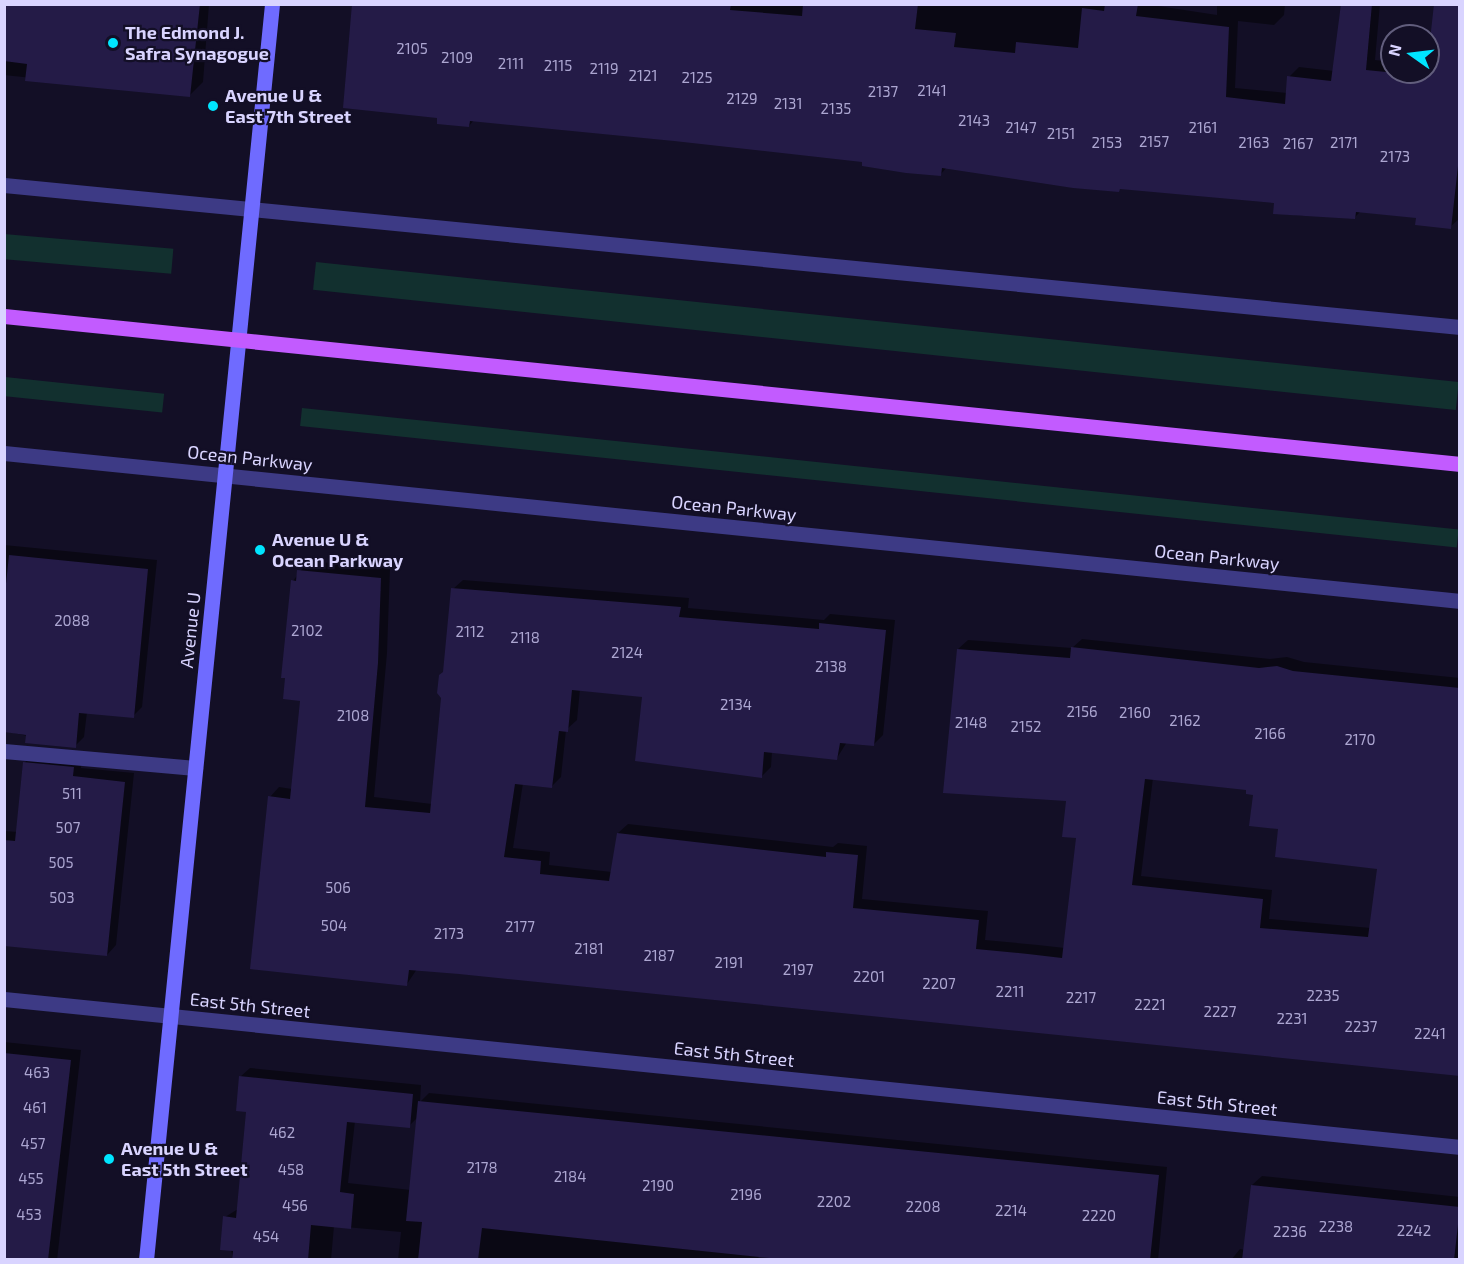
<!DOCTYPE html>
<style>
body{margin:0}
#map{position:relative;width:1464px;height:1264px;overflow:hidden;background:#130f26;font-family:"Exo 2",sans-serif}
div>[style]{position:absolute}
.green>*{inset:0;background:#12302f;transform-origin:0 0}
.shadow>*{inset:0;background:#0007}
.building>*{inset:0;background:#241b47}
.lane>*{height:15px;margin:-7.5px;padding:0 7.5px;transform-origin:7.5px;border-radius:7.5px;background:#3d3a85}
.street>*{height:15px;margin:-7.5px;padding:0 7.5px;transform-origin:7.5px;border-radius:7.5px;background:#3d3a85}
.secondary>*{height:15px;margin:-7.5px;padding:0 7.5px;transform-origin:7.5px;border-radius:7.5px;background:#6f6bff}
.primary>*{height:15px;margin:-7.5px;padding:0 7.5px;transform-origin:7.5px;border-radius:7.5px;background:#c25bff}
.dots>*{width:16px;height:16px;translate:-50% -50%;box-sizing:border-box;border:3px solid #130f26;border-radius:50%}
span{translate:-50% -50%;white-space:nowrap;text-align:center;line-height:1.15;-webkit-text-stroke:4.5px #130f26;paint-order:stroke}
.number-label{font-size:15px;color:#aca6d1}
.number-label span{-webkit-text-stroke-width:0}
.poi-label{font-size:18px;color:#d9d4ff;font-weight:700}
.left{translate:0 -50%;text-align:left}
.street-label{font-size:18px;color:#d9d4ff}
.frame{position:absolute;inset:0;border:6px solid #d9d4ff;pointer-events:none}
.north{position:absolute;left:1380px;top:24px;width:60px;height:60px;box-sizing:border-box;background:#130f26;border:2px solid #625e7d;border-radius:50%;rotate:284deg;font-size:16px;font-weight:700;line-height:24px;text-align:center;color:#d9d4ff}
.north::after{content:'';display:block;margin:auto;width:21px;height:27px;background:#00e5ff;clip-path:polygon(50% 0,100% 100%,50% 72%,0 100%)}
</style>
<div id="map">
<div class="green">
<i style="left:4px;top:234px;width:170px;height:25px;rotate:5deg"></i>
<i style="left:316px;top:262px;width:1149px;height:28px;rotate:6deg"></i>
<i style="left:5px;top:377px;width:160px;height:19px;rotate:6deg"></i>
<i style="left:302px;top:408px;width:1163px;height:18px;rotate:6deg"></i>
</div>
<div class="shadow">
<i style="clip-path:polygon(4px 4px,209px 4px,203px 82px,190px 95px,4px 75px)"></i>
<i style="clip-path:polygon(352px 4px,1145px 4px,1217px 15px,1217px 4px,1285px 4px,1284px 15px,1274px 25px,1238px 21px,1235px 88px,1287px 93px,1289px 77px,1299px 67px,1334px 71px,1342px 4px,1380px 4px,1375px 60px,1392px 62px,1392px 72px,1428px 72px,1460px 4px,1460px 218px,1450px 227px,1418px 216px,1361px 211px,1355px 217px,1306px 212px,1303px 216px,1275px 213px,1276px 202px,1122px 187px,1119px 190px,947px 167px,941px 174px,864px 161px,615px 133px,474px 120px,469px 126px,439px 116px)"></i>
<i style="clip-path:polygon(4px 545px,157px 560px,142px 707px,133px 716px,87px 712px,84px 737px,75px 746px,4px 731px)"></i>
<i style="clip-path:polygon(evenodd,308px 561px,390px 568px,387px 653px,374px 797px,432px 804px,453px 589px,463px 580px,689px 598px,688px 608px,824px 620px,830px 614px,895px 620px,883px 735px,873px 745px,847px 742px,837px 758px,772px 752px,771px 767px,761px 777px,643px 696px,580px 689px,577px 720px,566px 730px,561px 777px,552px 786px,523px 783px,513px 848px,550px 852px,549px 865px,612px 872px,618px 833px,628px 824px,833px 847px,838px 843px,867px 846px,862px 899px,988px 911px,985px 940px,1038px 945px,1065px 948px,1077px 837px,1068px 800px,958px 649px,968px 640px,1072px 648px,1082px 639px,1270px 659px,1287px 657px,1304px 662px,1460px 678px,1460px 1075px,417px 969px,407px 984px,270px 797px,279px 787px,292px 789px,301px 699px,293px 581px,308px 561px,1153px 778px,1248px 789px,1280px 828px,1379px 868px,1371px 928px,1269px 919px,1272px 890px,1141px 876px,1153px 778px)"></i>
<i style="clip-path:polygon(34px 754px,82px 758px,81px 768px,134px 773px,116px 945px,107px 955px,4px 944px,4px 831px,18px 832px,24px 763px)"></i>
<i style="clip-path:polygon(4px 1042px,81px 1050px,57px 1260px,4px 1260px)"></i>
<i style="clip-path:polygon(evenodd,250px 1068px,421px 1085px,420px 1102px,429px 1093px,1167px 1167px,1158px 1260px,808px 1260px,759px 1255px,758px 1260px,398px 1260px,401px 1232px,334px 1226px,331px 1260px,233px 1260px,225px 1217px,238px 1209px,248px 1111px,240px 1077px,250px 1068px,418px 1117px,411px 1190px,348px 1183px,355px 1121px,409px 1126px,418px 1117px)"></i>
<i style="clip-path:polygon(1262px 1176px,1460px 1197px,1460px 1260px,1231px 1260px,1240px 1249px,1245px 1250px,1252px 1185px)"></i>
</div>
<div class="building">
<i style="clip-path:polygon(4px 4px,200px 4px,190px 97px,25px 81px,27px 64px,4px 61px)"></i>
<i style="clip-path:polygon(352px 4px,731px 4px,730px 10px,802px 16px,803px 4px,918px 4px,915px 29px,956px 33px,954px 47px,1015px 53px,1016px 42px,1078px 48px,1082px 8px,1104px 11px,1105px 4px,1138px 4px,1136px 16px,1229px 27px,1226px 97px,1285px 104px,1287px 76px,1331px 81px,1341px 4px,1372px 4px,1366px 70px,1426px 76px,1434px 4px,1460px 4px,1460px 148px,1451px 229px,1415px 225px,1416px 218px,1356px 212px,1355px 219px,1273px 214px,1274px 203px,1120px 189px,1119px 192px,1073px 188px,942px 168px,941px 176px,906px 173px,862px 166px,862px 162px,674px 141px,470px 121px,469px 127px,437px 124px,437px 118px,343px 108px)"></i>
<i style="clip-path:polygon(9px 555px,148px 569px,134px 718px,79px 713px,76px 748px,25px 743px,26px 735px,4px 732px,4px 603px)"></i>
<i style="clip-path:polygon(evenodd,297px 570px,381px 578px,378px 663px,365px 807px,430px 813px,441px 698px,437px 693px,439px 675px,443px 672px,451px 588px,681px 607px,679px 617px,819px 629px,819px 623px,886px 630px,874px 746px,840px 743px,837px 760px,764px 752px,762px 778px,635px 761px,642px 697px,572px 690px,568px 732px,559px 731px,552px 788px,515px 784px,504px 857px,541px 861px,540px 874px,609px 881px,617px 833px,826px 857px,826px 852px,858px 855px,853px 908px,979px 920px,976px 949px,1028px 954px,1062px 958px,1076px 838px,1062px 837px,1066px 801px,943px 793px,957px 649px,1070px 658px,1071px 647px,1259px 668px,1277px 666px,1293px 671px,1460px 688px,1460px 1076px,459px 974px,409px 970px,407px 986px,250px 969px,268px 796px,290px 799px,300px 701px,283px 699px,285px 678px,281px 678px,291px 580px,296px 581px,297px 570px,1145px 779px,1246px 790px,1246px 794px,1253px 795px,1249px 826px,1278px 829px,1275px 857px,1377px 869px,1368px 937px,1260px 928px,1263px 899px,1132px 885px,1145px 779px)"></i>
<i style="clip-path:polygon(23px 762px,74px 767px,73px 776px,125px 782px,107px 956px,4px 946px,4px 840px,15px 841px)"></i>
<i style="clip-path:polygon(4px 1053px,71px 1060px,48px 1260px,4px 1260px)"></i>
<i style="clip-path:polygon(239px 1076px,413px 1094px,410px 1128px,347px 1122px,340px 1192px,354px 1194px,351px 1229px,311px 1225px,308px 1260px,232px 1260px,233px 1251px,220px 1250px,223px 1216px,236px 1218px,246px 1112px,236px 1111px)"></i>
<i style="clip-path:polygon(418px 1101px,1159px 1175px,1150px 1260px,789px 1260px,482px 1228px,478px 1260px,418px 1260px,422px 1222px,406px 1221px)"></i>
<i style="clip-path:polygon(1251px 1185px,1460px 1207px,1454px 1260px,1242px 1260px)"></i>
</div>
<div class="lane">
<i style="left:4px;top:751px;width:192px;rotate:5.1deg"></i>
</div>
<div class="street">
<i style="left:4px;top:185px;width:1463px;rotate:5.57deg"></i>
<i style="left:4px;top:453px;width:1464px;rotate:5.8deg"></i>
<i style="left:4px;top:999px;width:1464px;rotate:5.8deg"></i>
</div>
<div class="secondary">
<i style="left:146px;top:1260px;width:1262px;rotate:-84.27deg"></i>
</div>
<div class="primary">
<i style="left:4px;top:316px;width:1464px;rotate:5.8deg"></i>
</div>
<div class="dots">
<i style="left:113px;top:43px;background:#00e5ff"></i>
<i style="left:213px;top:106px;background:#00e5ff"></i>
<i style="left:260px;top:550px;background:#00e5ff"></i>
<i style="left:109px;top:1159px;background:#00e5ff"></i>
</div>
<div class="number-label">
<span style="left:412px;top:49px">2105</span>
<span style="left:457px;top:58px">2109</span>
<span style="left:511px;top:64px">2111</span>
<span style="left:558px;top:66px">2115</span>
<span style="left:604px;top:69px">2119</span>
<span style="left:643px;top:76px">2121</span>
<span style="left:697px;top:78px">2125</span>
<span style="left:932px;top:91px">2141</span>
<span style="left:883px;top:92px">2137</span>
<span style="left:742px;top:99px">2129</span>
<span style="left:788px;top:104px">2131</span>
<span style="left:836px;top:109px">2135</span>
<span style="left:974px;top:121px">2143</span>
<span style="left:1021px;top:128px">2147</span>
<span style="left:1203px;top:128px">2161</span>
<span style="left:1061px;top:134px">2151</span>
<span style="left:1154px;top:142px">2157</span>
<span style="left:1107px;top:143px">2153</span>
<span style="left:1254px;top:143px">2163</span>
<span style="left:1344px;top:143px">2171</span>
<span style="left:1298px;top:144px">2167</span>
<span style="left:1395px;top:157px">2173</span>
<span style="left:72px;top:621px">2088</span>
<span style="left:307px;top:631px">2102</span>
<span style="left:470px;top:632px">2112</span>
<span style="left:525px;top:638px">2118</span>
<span style="left:627px;top:653px">2124</span>
<span style="left:831px;top:667px">2138</span>
<span style="left:736px;top:705px">2134</span>
<span style="left:1082px;top:712px">2156</span>
<span style="left:1135px;top:713px">2160</span>
<span style="left:353px;top:716px">2108</span>
<span style="left:1185px;top:721px">2162</span>
<span style="left:971px;top:723px">2148</span>
<span style="left:1026px;top:727px">2152</span>
<span style="left:1270px;top:734px">2166</span>
<span style="left:1360px;top:740px">2170</span>
<span style="left:72px;top:794px">511</span>
<span style="left:68px;top:828px">507</span>
<span style="left:61px;top:863px">505</span>
<span style="left:338px;top:888px">506</span>
<span style="left:62px;top:898px">503</span>
<span style="left:334px;top:926px">504</span>
<span style="left:520px;top:927px">2177</span>
<span style="left:449px;top:934px">2173</span>
<span style="left:589px;top:949px">2181</span>
<span style="left:659px;top:956px">2187</span>
<span style="left:729px;top:963px">2191</span>
<span style="left:798px;top:970px">2197</span>
<span style="left:869px;top:977px">2201</span>
<span style="left:939px;top:984px">2207</span>
<span style="left:1010px;top:992px">2211</span>
<span style="left:1323px;top:996px">2235</span>
<span style="left:1081px;top:998px">2217</span>
<span style="left:1150px;top:1005px">2221</span>
<span style="left:1220px;top:1012px">2227</span>
<span style="left:1292px;top:1019px">2231</span>
<span style="left:1361px;top:1027px">2237</span>
<span style="left:1430px;top:1034px">2241</span>
<span style="left:37px;top:1073px">463</span>
<span style="left:35px;top:1108px">461</span>
<span style="left:282px;top:1133px">462</span>
<span style="left:33px;top:1144px">457</span>
<span style="left:482px;top:1168px">2178</span>
<span style="left:291px;top:1170px">458</span>
<span style="left:570px;top:1177px">2184</span>
<span style="left:31px;top:1179px">455</span>
<span style="left:658px;top:1186px">2190</span>
<span style="left:746px;top:1195px">2196</span>
<span style="left:834px;top:1202px">2202</span>
<span style="left:295px;top:1206px">456</span>
<span style="left:923px;top:1207px">2208</span>
<span style="left:1011px;top:1211px">2214</span>
<span style="left:29px;top:1215px">453</span>
<span style="left:1099px;top:1216px">2220</span>
<span style="left:1336px;top:1227px">2238</span>
<span style="left:1414px;top:1231px">2242</span>
<span style="left:1290px;top:1232px">2236</span>
<span style="left:266px;top:1237px">454</span>
</div>
<div class="poi-label">
<span class="left" style="left:125px;top:43px">The Edmond J.<br>Safra Synagogue</span>
<span class="left" style="left:225px;top:106px">Avenue U &amp;<br>East 7th Street</span>
<span class="left" style="left:272px;top:550px">Avenue U &amp;<br>Ocean Parkway</span>
<span class="left" style="left:121px;top:1159px">Avenue U &amp;<br>East 5th Street</span>
</div>
<div class="street-label">
<span style="left:250px;top:458px;rotate:6deg">Ocean Parkway</span>
<span style="left:734px;top:508px;rotate:6deg">Ocean Parkway</span>
<span style="left:1217px;top:557px;rotate:6deg">Ocean Parkway</span>
<span style="left:190px;top:630px;rotate:-84deg">Avenue U</span>
<span style="left:250px;top:1005px;rotate:6deg">East 5th Street</span>
<span style="left:734px;top:1054px;rotate:6deg">East 5th Street</span>
<span style="left:1217px;top:1103px;rotate:6deg">East 5th Street</span>
</div>
<div class="frame"></div>
<div class="north">N</div>
</div>
